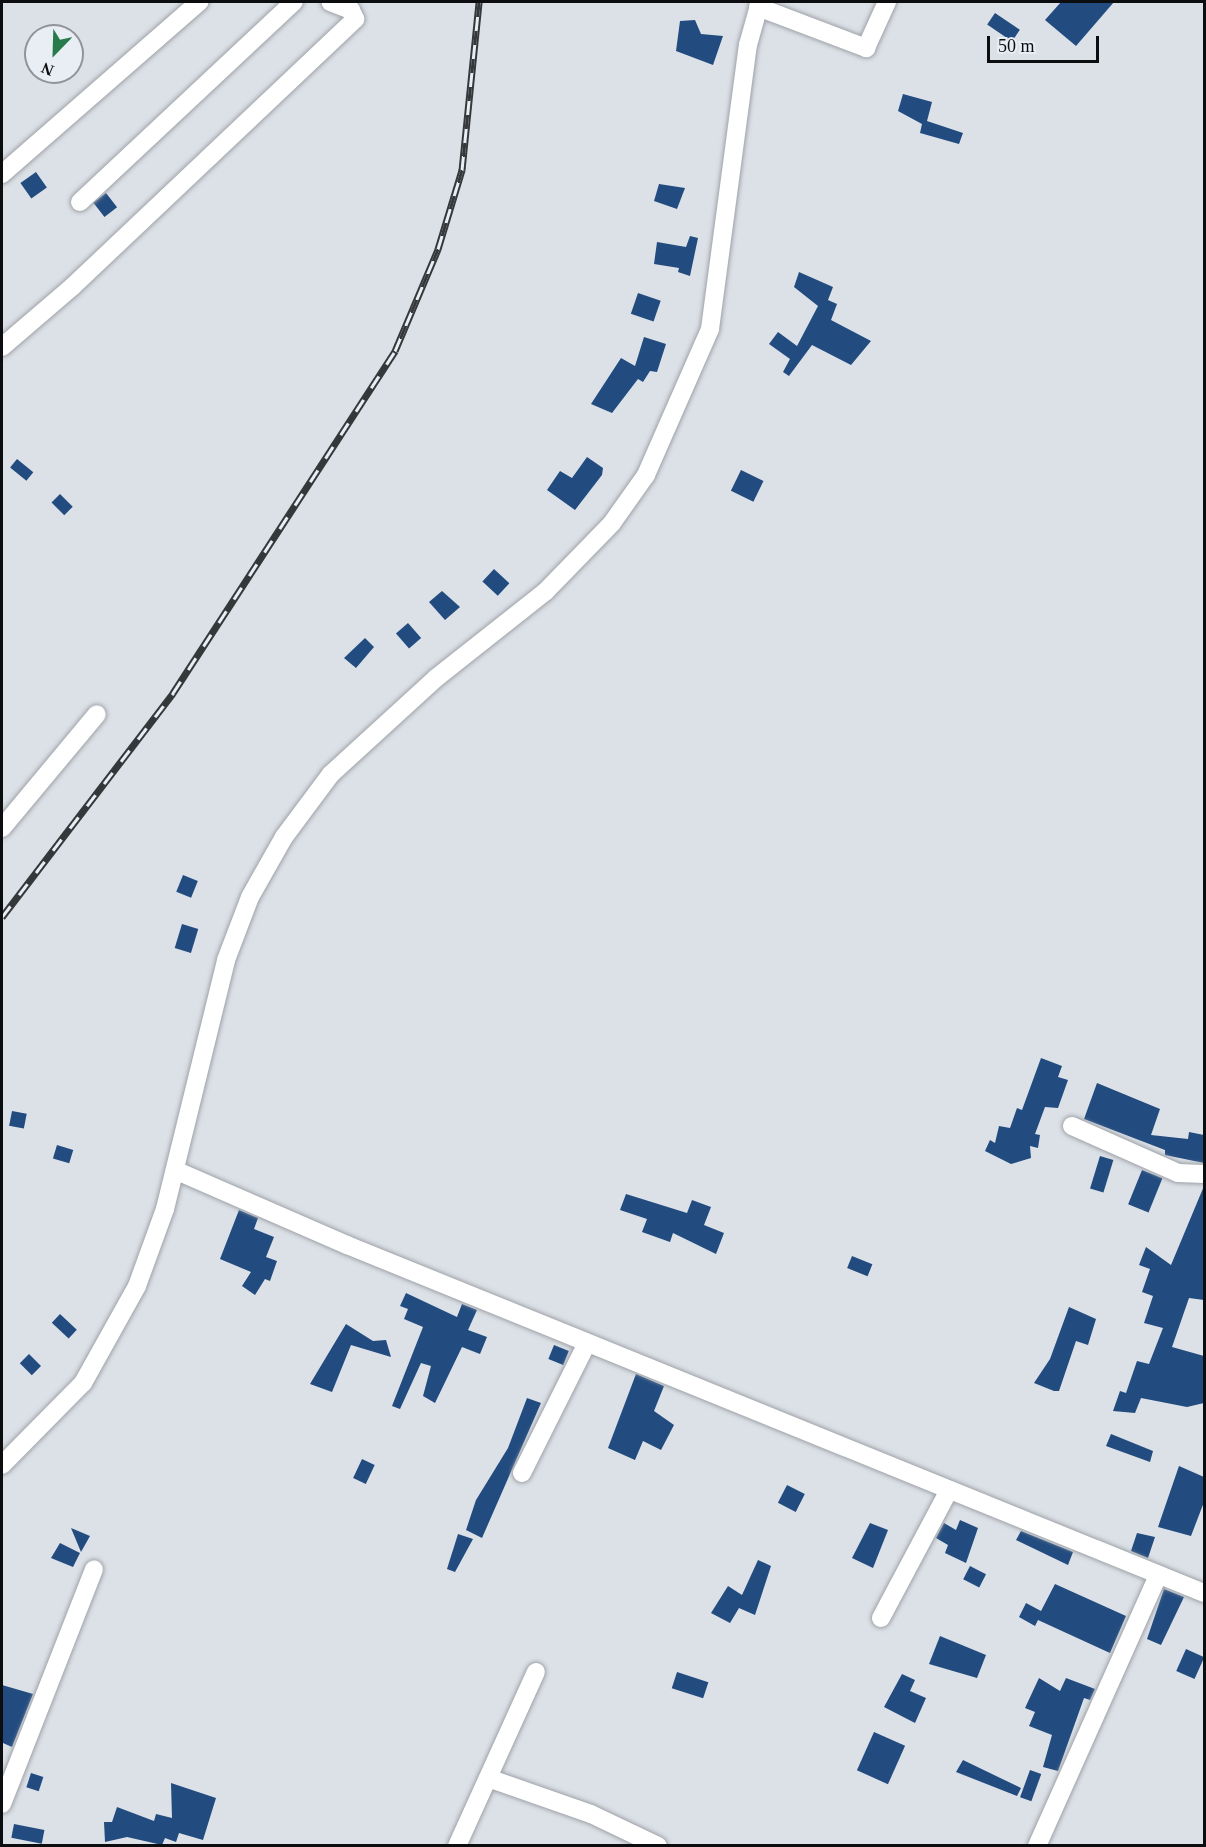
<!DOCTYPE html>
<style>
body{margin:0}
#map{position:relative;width:1206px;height:1847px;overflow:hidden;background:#dce1e7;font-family:"Times New Roman",serif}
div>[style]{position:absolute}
.building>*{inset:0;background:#224b7f;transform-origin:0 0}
.roads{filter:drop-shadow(0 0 2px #9ea2a8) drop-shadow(0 0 2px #9ea2a8)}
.minor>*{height:18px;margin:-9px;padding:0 9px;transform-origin:9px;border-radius:9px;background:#fff}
.rail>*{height:7px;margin-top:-3.5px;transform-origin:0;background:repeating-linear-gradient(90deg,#e9eef4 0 14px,#35383a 0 28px);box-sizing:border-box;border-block:2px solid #35383a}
span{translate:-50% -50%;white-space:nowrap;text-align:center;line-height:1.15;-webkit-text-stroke:6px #e9eef4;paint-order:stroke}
.frame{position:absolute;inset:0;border:3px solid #0b0d0f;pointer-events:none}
.north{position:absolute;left:24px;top:24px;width:60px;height:60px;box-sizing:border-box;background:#e9eef4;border:2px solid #909498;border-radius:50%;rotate:203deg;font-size:16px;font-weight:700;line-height:24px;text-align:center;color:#0b0d0f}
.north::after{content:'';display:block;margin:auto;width:21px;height:27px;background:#277a4c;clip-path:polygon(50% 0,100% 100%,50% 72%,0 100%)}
.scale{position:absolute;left:987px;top:36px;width:112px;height:27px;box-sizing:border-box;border:3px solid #0b0d0f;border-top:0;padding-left:8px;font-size:18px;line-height:21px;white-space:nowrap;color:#0b0d0f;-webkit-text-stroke:4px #e9eef4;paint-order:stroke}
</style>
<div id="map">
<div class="building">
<i style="clip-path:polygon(1061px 2px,1114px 2px,1076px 46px,1045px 20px)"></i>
<i style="left:995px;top:13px;width:30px;height:14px;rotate:34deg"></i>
<i style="clip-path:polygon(695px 20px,701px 34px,723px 36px,713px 65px,676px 51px,680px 21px)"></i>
<i style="clip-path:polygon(903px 94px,932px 102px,927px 121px,963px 133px,959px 144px,920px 133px,922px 124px,898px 111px)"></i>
<i style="left:36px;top:172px;width:19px;height:19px;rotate:55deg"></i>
<i style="clip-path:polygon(659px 184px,685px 188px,677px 209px,654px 201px)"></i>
<i style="left:106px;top:193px;width:18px;height:16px;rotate:52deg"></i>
<i style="clip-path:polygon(690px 236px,698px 238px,690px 276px,678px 272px,679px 268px,654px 264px,657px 242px,686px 247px)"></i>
<i style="clip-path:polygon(799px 272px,833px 287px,828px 300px,837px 304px,831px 320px,871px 341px,851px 365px,812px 345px,789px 376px,783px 372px,790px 359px,769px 344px,778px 332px,797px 346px,818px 306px,794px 287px)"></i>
<i style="left:638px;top:293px;width:24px;height:22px;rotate:19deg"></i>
<i style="clip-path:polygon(644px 337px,666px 344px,657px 372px,650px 371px,643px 382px,638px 379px,612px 413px,591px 404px,621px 358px,635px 366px)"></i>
<i style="clip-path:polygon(587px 457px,603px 468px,602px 475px,575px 510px,547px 490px,560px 471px,572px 478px)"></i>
<i style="left:17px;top:459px;width:21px;height:11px;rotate:39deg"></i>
<i style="left:741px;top:470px;width:25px;height:23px;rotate:26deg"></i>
<i style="left:60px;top:494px;width:18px;height:12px;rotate:45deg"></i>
<i style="left:494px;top:569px;width:21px;height:17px;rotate:43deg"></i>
<i style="clip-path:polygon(442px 591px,460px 607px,445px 620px,429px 602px)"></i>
<i style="left:408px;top:623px;width:20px;height:16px;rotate:49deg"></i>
<i style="clip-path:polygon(365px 638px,374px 647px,356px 668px,344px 658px)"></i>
<i style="left:183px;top:875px;width:16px;height:18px;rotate:22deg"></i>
<i style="left:182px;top:924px;width:17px;height:25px;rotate:17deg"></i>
<i style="clip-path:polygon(1041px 1058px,1062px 1066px,1058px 1077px,1068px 1080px,1058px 1108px,1045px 1107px,1035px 1134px,1040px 1135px,1038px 1148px,1030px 1146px,1031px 1158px,1011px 1164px,985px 1151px,990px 1140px,995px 1143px,999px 1126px,1010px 1128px,1017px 1108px,1022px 1110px)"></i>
<i style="clip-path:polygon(1097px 1083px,1160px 1109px,1151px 1135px,1188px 1139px,1189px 1132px,1204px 1135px,1204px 1163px,1165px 1155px,1165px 1150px,1084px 1119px)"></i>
<i style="left:12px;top:1111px;width:15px;height:15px;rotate:11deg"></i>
<i style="left:57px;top:1145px;width:17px;height:14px;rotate:17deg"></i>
<i style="left:1100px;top:1156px;width:14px;height:34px;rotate:17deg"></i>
<i style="left:1142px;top:1170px;width:22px;height:37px;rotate:22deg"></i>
<i style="clip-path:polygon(1204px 1186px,1204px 1300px,1189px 1298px,1172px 1347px,1204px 1356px,1204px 1403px,1187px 1407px,1141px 1398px,1135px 1413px,1113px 1411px,1120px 1391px,1126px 1393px,1137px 1361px,1149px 1364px,1163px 1328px,1144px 1323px,1153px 1296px,1142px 1292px,1150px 1269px,1139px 1265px,1146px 1247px,1171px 1265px)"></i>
<i style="clip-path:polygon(626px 1194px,687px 1213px,692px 1200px,711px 1207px,704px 1225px,724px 1233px,716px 1254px,673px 1233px,670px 1242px,642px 1232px,647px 1219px,620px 1210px)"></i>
<i style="clip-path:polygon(239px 1210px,258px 1218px,254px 1229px,274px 1237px,266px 1257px,277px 1261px,270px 1281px,265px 1279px,255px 1295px,242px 1286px,251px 1272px,220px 1259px)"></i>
<i style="left:852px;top:1256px;width:22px;height:13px;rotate:22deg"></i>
<i style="clip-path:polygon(406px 1293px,457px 1317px,462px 1304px,477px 1310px,468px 1330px,487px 1337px,480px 1354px,462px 1347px,435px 1403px,423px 1396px,431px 1366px,421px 1363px,400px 1409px,392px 1406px,423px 1327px,404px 1319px,408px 1309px,400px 1306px)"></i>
<i style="clip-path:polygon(1069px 1307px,1096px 1319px,1088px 1345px,1076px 1341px,1059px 1391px,1054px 1391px,1034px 1383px,1050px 1359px)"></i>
<i style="left:60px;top:1314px;width:23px;height:12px;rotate:43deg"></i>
<i style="clip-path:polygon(346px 1324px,373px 1341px,386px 1340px,391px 1357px,351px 1345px,332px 1392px,310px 1384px)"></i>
<i style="left:554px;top:1345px;width:16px;height:15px;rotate:22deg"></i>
<i style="left:29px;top:1354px;width:17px;height:13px;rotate:45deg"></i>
<i style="clip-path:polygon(636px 1374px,664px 1386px,654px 1411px,674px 1425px,661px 1450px,643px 1441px,635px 1460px,608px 1448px)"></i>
<i style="clip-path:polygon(527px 1398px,541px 1403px,482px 1538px,466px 1530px,476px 1500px,508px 1448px)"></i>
<i style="clip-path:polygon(1111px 1434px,1153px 1451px,1150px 1462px,1106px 1446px)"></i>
<i style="left:362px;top:1459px;width:14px;height:21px;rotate:25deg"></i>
<i style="clip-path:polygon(1179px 1466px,1204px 1477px,1204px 1502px,1191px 1536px,1158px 1527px)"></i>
<i style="left:787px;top:1485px;width:20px;height:20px;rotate:27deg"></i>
<i style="clip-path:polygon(960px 1520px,978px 1528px,966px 1563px,945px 1553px,948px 1545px,936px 1538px,944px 1523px,956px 1530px)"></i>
<i style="clip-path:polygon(870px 1523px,888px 1530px,873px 1568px,852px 1558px)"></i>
<i style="clip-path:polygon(71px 1528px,90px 1536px,81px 1552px)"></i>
<i style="clip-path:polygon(1021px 1531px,1073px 1552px,1068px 1565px,1016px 1540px)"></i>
<i style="clip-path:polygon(1137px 1533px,1155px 1537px,1148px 1558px,1131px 1551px)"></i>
<i style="clip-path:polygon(458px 1534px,473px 1539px,455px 1572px,447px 1569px)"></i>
<i style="clip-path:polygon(60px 1543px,80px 1553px,73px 1567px,51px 1558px)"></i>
<i style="clip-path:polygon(758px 1560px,771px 1566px,755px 1615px,739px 1608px,730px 1623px,711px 1613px,728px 1586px,742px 1595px)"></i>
<i style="left:970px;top:1566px;width:18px;height:15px;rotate:27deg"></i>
<i style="clip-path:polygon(1055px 1584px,1126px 1616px,1110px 1653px,1038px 1620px,1035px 1626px,1019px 1617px,1026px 1603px,1041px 1611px)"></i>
<i style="clip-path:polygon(1164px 1589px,1184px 1597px,1161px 1645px,1147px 1639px)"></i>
<i style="clip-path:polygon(940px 1636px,986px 1655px,977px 1678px,929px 1664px)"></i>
<i style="left:1186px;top:1649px;width:20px;height:24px;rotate:24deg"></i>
<i style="left:677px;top:1672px;width:33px;height:17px;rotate:18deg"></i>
<i style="clip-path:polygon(902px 1674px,915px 1680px,910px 1691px,926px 1698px,915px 1723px,884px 1707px)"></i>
<i style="clip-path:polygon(1039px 1678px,1060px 1691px,1066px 1678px,1095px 1689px,1090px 1700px,1084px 1698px,1058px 1771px,1043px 1767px,1052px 1735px,1029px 1726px,1035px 1712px,1025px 1708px)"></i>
<i style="clip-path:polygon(2px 1685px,33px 1694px,12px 1747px,3px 1743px,2px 1735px)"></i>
<i style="left:874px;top:1732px;width:34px;height:42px;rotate:24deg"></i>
<i style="clip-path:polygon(963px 1760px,1021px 1788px,1017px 1796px,956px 1772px)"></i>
<i style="left:1030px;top:1770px;width:12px;height:29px;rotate:20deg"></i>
<i style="left:31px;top:1773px;width:13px;height:15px;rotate:18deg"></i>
<i style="clip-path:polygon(171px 1783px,216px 1798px,203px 1840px,179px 1833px,176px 1842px,165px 1838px,162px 1845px,127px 1837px,105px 1842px,104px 1822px,112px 1822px,117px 1807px,154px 1821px,156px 1814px,172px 1818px)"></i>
<i style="left:14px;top:1824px;width:31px;height:14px;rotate:11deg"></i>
</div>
<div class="roads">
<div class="minor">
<i style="left:758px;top:7px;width:116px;rotate:20.8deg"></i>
<i style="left:866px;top:48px;width:51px;rotate:-65.5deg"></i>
<i style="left:2px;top:174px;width:262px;rotate:-41.1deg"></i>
<i style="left:80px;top:202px;width:293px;rotate:-43.1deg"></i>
<i style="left:2px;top:347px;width:92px;rotate:-40.6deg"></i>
<i style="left:72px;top:287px;width:390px;rotate:-43.4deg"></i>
<i style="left:355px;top:19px;width:10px;rotate:-114deg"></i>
<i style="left:351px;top:10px;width:22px;rotate:-159deg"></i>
<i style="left:2px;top:828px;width:148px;rotate:-50.2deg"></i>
<i style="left:1072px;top:1126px;width:116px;rotate:23.9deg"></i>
<i style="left:1178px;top:1173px;width:26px;rotate:2deg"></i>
<i style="left:175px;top:1170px;width:188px;rotate:23.6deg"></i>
<i style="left:347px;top:1245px;width:925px;rotate:22.1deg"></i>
<i style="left:2px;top:1465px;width:115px;rotate:-45.4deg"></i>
<i style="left:83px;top:1383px;width:111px;rotate:-60.9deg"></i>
<i style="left:137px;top:1286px;width:82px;rotate:-70deg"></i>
<i style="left:165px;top:1209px;width:256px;rotate:-76.2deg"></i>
<i style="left:226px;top:960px;width:67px;rotate:-69.1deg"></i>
<i style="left:250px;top:897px;width:69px;rotate:-60.5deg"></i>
<i style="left:284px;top:837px;width:79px;rotate:-53.3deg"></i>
<i style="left:331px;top:774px;width:142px;rotate:-42.4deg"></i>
<i style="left:436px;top:678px;width:139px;rotate:-38.3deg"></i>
<i style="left:545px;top:592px;width:96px;rotate:-45.8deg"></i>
<i style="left:612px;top:523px;width:59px;rotate:-54.7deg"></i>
<i style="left:646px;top:475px;width:159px;rotate:-66.3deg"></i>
<i style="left:710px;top:329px;width:287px;rotate:-82.4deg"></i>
<i style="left:748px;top:45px;width:45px;rotate:-74.4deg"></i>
<i style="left:522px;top:1473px;width:145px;rotate:-63.4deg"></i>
<i style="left:881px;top:1618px;width:145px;rotate:-62deg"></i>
<i style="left:488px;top:1778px;width:109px;rotate:19.3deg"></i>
<i style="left:591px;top:1814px;width:74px;rotate:25.5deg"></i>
<i style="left:2px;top:1804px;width:252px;rotate:-68.6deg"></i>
<i style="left:457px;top:1846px;width:191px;rotate:-65.6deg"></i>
<i style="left:1037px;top:1846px;width:297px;rotate:-65.9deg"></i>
</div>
</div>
<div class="rail">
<i style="left:2px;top:917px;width:282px;rotate:-52.6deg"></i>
<i style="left:173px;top:693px;width:408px;rotate:-57deg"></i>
<i style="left:395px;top:351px;width:111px;rotate:-67.1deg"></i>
<i style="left:438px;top:249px;width:83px;rotate:-73.1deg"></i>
<i style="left:462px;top:170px;width:169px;rotate:-84.2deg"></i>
</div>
<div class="frame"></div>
<div class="north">N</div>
<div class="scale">50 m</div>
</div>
